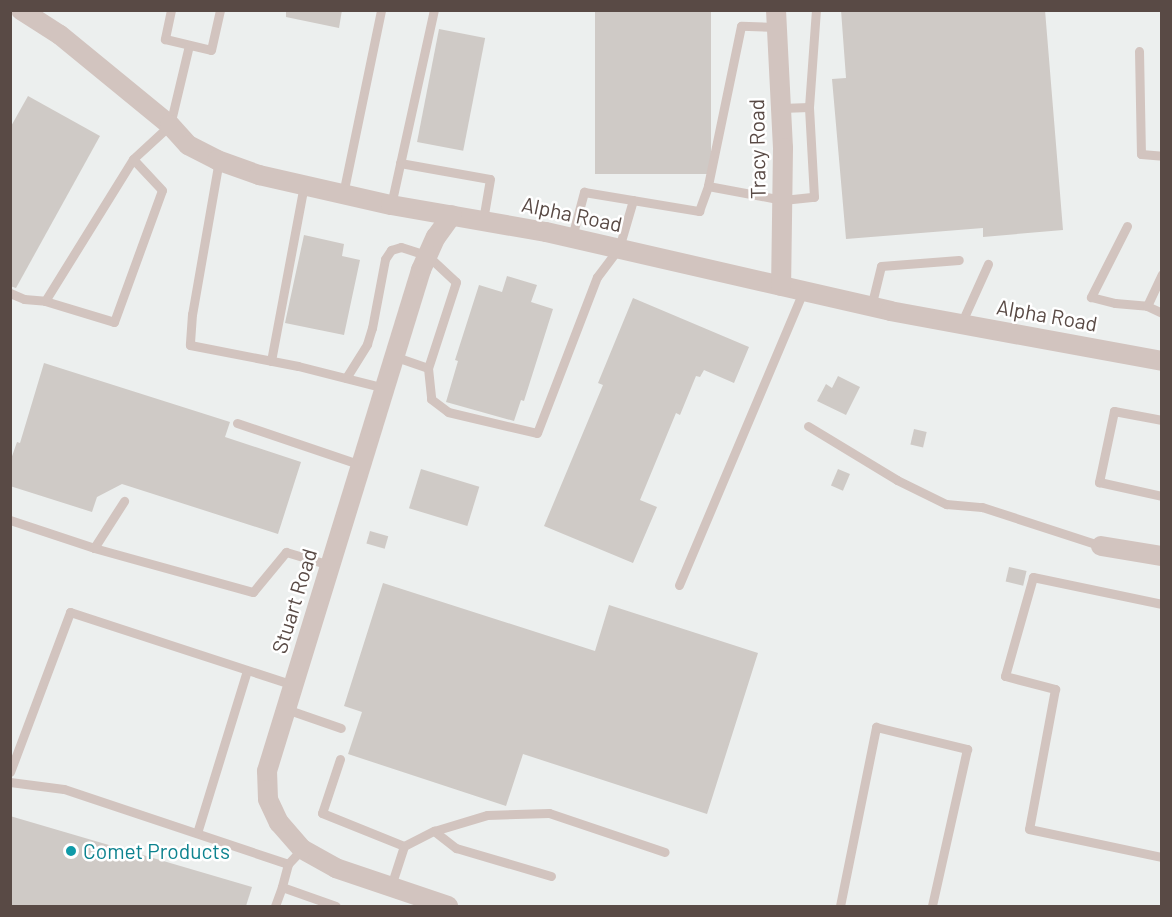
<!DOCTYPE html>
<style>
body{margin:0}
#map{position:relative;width:1172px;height:917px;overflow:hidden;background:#ecefee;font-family:Barlow,sans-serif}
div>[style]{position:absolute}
.building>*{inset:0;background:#cfcac6;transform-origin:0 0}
.service>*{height:9px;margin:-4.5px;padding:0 4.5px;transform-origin:4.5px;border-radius:4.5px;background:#d2c4bf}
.minor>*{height:20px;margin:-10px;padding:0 10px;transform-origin:10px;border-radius:10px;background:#d2c4bf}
.dots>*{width:16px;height:16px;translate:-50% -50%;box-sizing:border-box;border:3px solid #fff;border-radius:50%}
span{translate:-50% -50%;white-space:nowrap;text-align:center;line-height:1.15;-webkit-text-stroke:5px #fff;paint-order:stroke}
.street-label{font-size:21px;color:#594a45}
.culture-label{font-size:21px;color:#0d838f}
.left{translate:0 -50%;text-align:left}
.frame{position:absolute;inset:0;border:12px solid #594a45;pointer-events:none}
</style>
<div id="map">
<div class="building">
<i style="clip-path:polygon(286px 10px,342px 10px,339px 28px,286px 17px)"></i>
<i style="left:595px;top:10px;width:116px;height:164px"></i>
<i style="clip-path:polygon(841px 10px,1045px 10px,1063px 230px,983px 237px,983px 228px,846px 239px,832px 79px,846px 78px)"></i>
<i style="left:439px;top:29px;width:47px;height:115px;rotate:11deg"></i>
<i style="clip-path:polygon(28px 96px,100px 136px,16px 288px,10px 286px,10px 128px)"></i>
<i style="clip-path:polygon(304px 235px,344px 244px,342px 256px,360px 260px,344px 335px,285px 323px)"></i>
<i style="clip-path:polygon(507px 276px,537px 285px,531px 302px,553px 309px,524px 401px,521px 400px,514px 421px,446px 402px,458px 361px,455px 360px,479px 285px,502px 292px)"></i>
<i style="clip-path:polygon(633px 298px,749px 347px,734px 383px,704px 370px,700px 377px,696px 376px,680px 415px,676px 413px,640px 500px,657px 507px,633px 563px,544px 526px,603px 385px,598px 383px)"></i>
<i style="clip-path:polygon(44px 363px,230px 422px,225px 437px,301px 462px,278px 534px,122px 484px,97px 497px,92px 512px,10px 486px,10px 462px,17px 442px,20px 443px)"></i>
<i style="clip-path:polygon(838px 376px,860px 387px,846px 415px,817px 401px,826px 384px,832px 388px)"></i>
<i style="left:914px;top:429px;width:13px;height:16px;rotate:13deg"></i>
<i style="left:421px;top:469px;width:61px;height:41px;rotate:17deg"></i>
<i style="left:838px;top:469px;width:13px;height:18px;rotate:23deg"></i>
<i style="left:370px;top:531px;width:19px;height:13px;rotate:16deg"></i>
<i style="left:1009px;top:567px;width:18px;height:15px;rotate:13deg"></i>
<i style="clip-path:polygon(383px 583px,595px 651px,609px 605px,758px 653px,707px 814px,523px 754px,506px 806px,348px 754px,362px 712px,344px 706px)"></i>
<i style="clip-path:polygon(10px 816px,252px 887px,246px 906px,10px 906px)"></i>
</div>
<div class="service">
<i style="left:171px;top:10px;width:30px;rotate:102deg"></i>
<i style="left:165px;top:39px;width:47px;rotate:13.4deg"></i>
<i style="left:211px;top:50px;width:41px;rotate:-77.3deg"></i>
<i style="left:777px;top:27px;width:36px;rotate:-178deg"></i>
<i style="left:741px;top:26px;width:163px;rotate:101.7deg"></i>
<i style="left:708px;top:186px;width:76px;rotate:10.6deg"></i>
<i style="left:783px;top:200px;width:31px;rotate:-6deg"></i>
<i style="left:814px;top:197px;width:90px;rotate:-93.2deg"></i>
<i style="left:809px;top:107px;width:97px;rotate:-85.9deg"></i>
<i style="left:1139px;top:51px;width:103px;rotate:88.9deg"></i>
<i style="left:1141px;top:154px;width:21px;rotate:5deg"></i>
<i style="left:781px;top:108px;width:28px;rotate:-2deg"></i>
<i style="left:219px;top:160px;width:156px;rotate:99.9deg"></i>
<i style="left:192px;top:314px;width:31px;rotate:94deg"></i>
<i style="left:190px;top:345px;width:110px;rotate:11deg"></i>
<i style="left:298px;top:366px;width:90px;rotate:14.2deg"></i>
<i style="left:400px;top:163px;width:91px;rotate:10.1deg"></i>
<i style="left:490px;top:179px;width:42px;rotate:99.7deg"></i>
<i style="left:343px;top:194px;width:188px;rotate:-78.3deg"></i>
<i style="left:391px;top:205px;width:200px;rotate:-77.6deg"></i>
<i style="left:1127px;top:226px;width:80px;rotate:116.9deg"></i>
<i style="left:1091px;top:297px;width:25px;rotate:14deg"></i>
<i style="left:1115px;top:303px;width:32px;rotate:5deg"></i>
<i style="left:1147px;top:306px;width:17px;rotate:25deg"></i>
<i style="left:572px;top:237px;width:47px;rotate:-75.1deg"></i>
<i style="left:584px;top:192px;width:117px;rotate:9.4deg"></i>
<i style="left:699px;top:211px;width:27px;rotate:-70deg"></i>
<i style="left:10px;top:293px;width:15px;rotate:23deg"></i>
<i style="left:24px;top:299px;width:21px;rotate:5deg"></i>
<i style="left:45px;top:301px;width:167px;rotate:-58.2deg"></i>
<i style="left:133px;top:159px;width:50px;rotate:-42.6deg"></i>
<i style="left:170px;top:125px;width:82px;rotate:-76.6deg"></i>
<i style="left:45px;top:301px;width:72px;rotate:16.9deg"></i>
<i style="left:114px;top:322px;width:140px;rotate:-70deg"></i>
<i style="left:162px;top:190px;width:42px;rotate:-133.1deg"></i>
<i style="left:1147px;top:306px;width:35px;rotate:-65deg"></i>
<i style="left:871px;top:307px;width:42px;rotate:-76.3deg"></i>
<i style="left:881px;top:266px;width:78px;rotate:-4.4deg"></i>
<i style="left:961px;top:324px;width:66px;rotate:-65.8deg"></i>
<i style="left:271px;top:361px;width:179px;rotate:-79.4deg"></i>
<i style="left:428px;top:368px;width:31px;rotate:84deg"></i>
<i style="left:431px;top:399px;width:21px;rotate:37deg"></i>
<i style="left:448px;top:412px;width:91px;rotate:13.3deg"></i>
<i style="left:537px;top:433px;width:167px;rotate:-69deg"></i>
<i style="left:597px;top:277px;width:36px;rotate:-53deg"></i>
<i style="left:619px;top:248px;width:50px;rotate:-73.7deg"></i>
<i style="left:346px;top:378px;width:40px;rotate:-58deg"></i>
<i style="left:367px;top:344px;width:17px;rotate:-73deg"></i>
<i style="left:372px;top:328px;width:70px;rotate:-79.3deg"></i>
<i style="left:385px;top:259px;width:11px;rotate:-56deg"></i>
<i style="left:391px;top:250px;width:10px;rotate:-17deg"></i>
<i style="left:401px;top:247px;width:28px;rotate:18deg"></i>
<i style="left:428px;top:256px;width:38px;rotate:43deg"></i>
<i style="left:456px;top:282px;width:90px;rotate:108deg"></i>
<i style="left:428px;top:368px;width:36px;rotate:-161deg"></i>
<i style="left:1162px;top:420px;width:49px;rotate:-169.4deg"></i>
<i style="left:1114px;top:411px;width:73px;rotate:101.9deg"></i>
<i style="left:1099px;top:482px;width:65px;rotate:12.5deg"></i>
<i style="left:237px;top:423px;width:131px;rotate:18.7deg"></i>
<i style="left:808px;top:426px;width:104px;rotate:31.2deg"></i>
<i style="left:897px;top:480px;width:55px;rotate:26.1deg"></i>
<i style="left:946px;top:504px;width:36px;rotate:5deg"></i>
<i style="left:982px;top:507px;width:125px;rotate:18.1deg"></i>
<i style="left:10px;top:520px;width:89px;rotate:18.4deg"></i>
<i style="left:94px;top:548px;width:165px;rotate:15.5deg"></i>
<i style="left:253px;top:592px;width:52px;rotate:-50.5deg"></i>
<i style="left:286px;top:552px;width:46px;rotate:16.5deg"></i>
<i style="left:94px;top:548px;width:56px;rotate:-57.4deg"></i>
<i style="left:679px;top:585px;width:319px;rotate:-67.1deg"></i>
<i style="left:1162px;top:604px;width:132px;rotate:-168.2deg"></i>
<i style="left:1033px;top:577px;width:103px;rotate:105.8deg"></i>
<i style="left:1005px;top:676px;width:52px;rotate:14.6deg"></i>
<i style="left:1055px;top:689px;width:142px;rotate:100.5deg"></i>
<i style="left:1029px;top:829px;width:136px;rotate:11.9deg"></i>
<i style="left:286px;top:709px;width:58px;rotate:19.1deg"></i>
<i style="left:340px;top:759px;width:57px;rotate:108.4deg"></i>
<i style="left:322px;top:813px;width:88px;rotate:21.9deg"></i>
<i style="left:404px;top:846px;width:42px;rotate:108deg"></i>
<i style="left:10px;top:772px;width:171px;rotate:-69.4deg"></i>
<i style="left:70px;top:612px;width:235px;rotate:18.1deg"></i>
<i style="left:10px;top:782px;width:54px;rotate:7.4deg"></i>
<i style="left:64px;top:789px;width:236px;rotate:18.5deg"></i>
<i style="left:288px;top:864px;width:21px;rotate:-47deg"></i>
<i style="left:434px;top:831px;width:28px;rotate:38deg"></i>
<i style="left:456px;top:848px;width:99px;rotate:16.4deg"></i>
<i style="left:197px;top:833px;width:170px;rotate:-72.9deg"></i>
<i style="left:404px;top:846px;width:34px;rotate:-27deg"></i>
<i style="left:434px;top:831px;width:55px;rotate:-16.8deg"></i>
<i style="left:487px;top:815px;width:62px;rotate:-1.8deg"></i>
<i style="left:549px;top:813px;width:122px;rotate:18.6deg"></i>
<i style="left:288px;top:864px;width:24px;rotate:105deg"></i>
<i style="left:282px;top:887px;width:57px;rotate:19.4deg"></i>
<i style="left:275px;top:906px;width:20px;rotate:-70deg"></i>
<i style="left:840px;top:906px;width:183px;rotate:-78.6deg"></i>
<i style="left:876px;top:727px;width:94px;rotate:13.6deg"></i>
<i style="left:967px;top:749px;width:161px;rotate:102.6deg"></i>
</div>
<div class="minor">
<i style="left:21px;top:10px;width:46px;rotate:32.7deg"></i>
<i style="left:60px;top:35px;width:142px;rotate:39.3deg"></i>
<i style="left:170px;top:125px;width:27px;rotate:48deg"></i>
<i style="left:188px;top:145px;width:33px;rotate:27deg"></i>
<i style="left:217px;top:160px;width:45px;rotate:19.7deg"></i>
<i style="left:259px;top:175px;width:135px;rotate:12.8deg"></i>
<i style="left:391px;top:205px;width:157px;rotate:9.9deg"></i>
<i style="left:546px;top:232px;width:353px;rotate:12.9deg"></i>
<i style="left:890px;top:311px;width:277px;rotate:10.4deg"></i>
<i style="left:776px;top:10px;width:138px;rotate:87.1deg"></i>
<i style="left:783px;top:148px;width:138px;rotate:90.8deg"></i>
<i style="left:1101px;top:546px;width:62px;rotate:9.3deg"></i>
<i style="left:448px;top:906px;width:118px;rotate:-161.3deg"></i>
<i style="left:336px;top:868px;width:39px;rotate:-151deg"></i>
<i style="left:302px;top:849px;width:35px;rotate:-131deg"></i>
<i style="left:279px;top:823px;width:26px;rotate:-115deg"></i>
<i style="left:268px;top:799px;width:28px;rotate:-92deg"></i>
<i style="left:267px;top:771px;width:524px;rotate:-72.91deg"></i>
<i style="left:421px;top:270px;width:36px;rotate:-66deg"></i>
<i style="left:436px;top:237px;width:27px;rotate:-54deg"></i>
</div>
<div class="dots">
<i style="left:71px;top:851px;background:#0f9aa8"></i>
</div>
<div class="street-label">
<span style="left:757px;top:149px;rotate:-91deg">Tracy Road</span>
<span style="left:572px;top:214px;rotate:12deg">Alpha Road</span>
<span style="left:1047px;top:315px;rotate:10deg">Alpha Road</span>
<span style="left:294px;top:601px;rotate:-73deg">Stuart Road</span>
</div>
<div class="culture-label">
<span class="left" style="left:83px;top:851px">Comet Products</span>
</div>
<div class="frame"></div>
</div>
